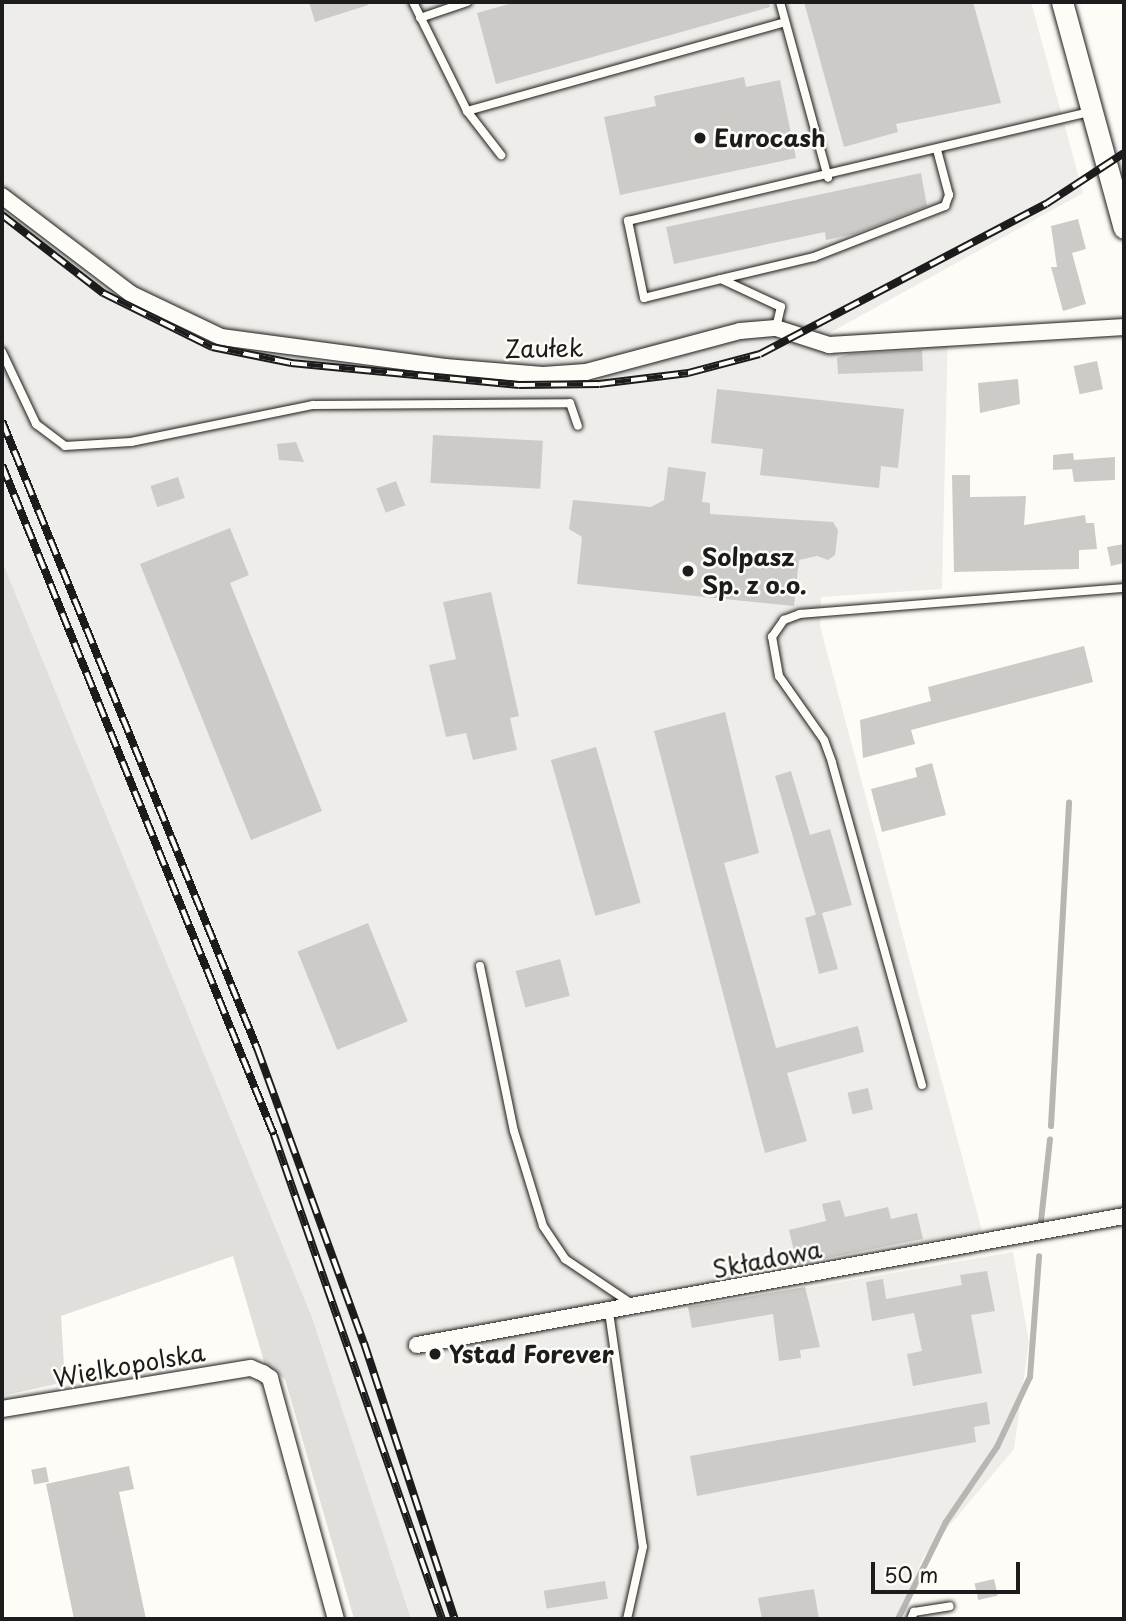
<!DOCTYPE html>
<meta charset="utf-8">
<style>
body{margin:0}
#map{position:relative;width:1126px;height:1621px;overflow:hidden;background:#fdfcf7;font-family:"Playpen Sans",sans-serif}
div>[style]{position:absolute}
.built>*{inset:0;background:#eeede9}
.green>*{inset:0;background:#e0dfdb}
.stream>*{height:6px;margin:-3px;padding:0 3px;transform-origin:3px;border-radius:3px;background:#b7b6b2}
.building>*{inset:0;background:#cccbc8;transform-origin:0 0}
.roads{filter:drop-shadow(0 0 2px #1c1c1c) drop-shadow(0 0 2px #1c1c1c)}
.service>*{height:8px;margin:-4px;padding:0 4px;transform-origin:4px;border-radius:4px;background:#fdfcf7}
.minor>*{height:16px;margin:-8px;padding:0 8px;transform-origin:8px;border-radius:8px;background:#fdfcf7}
.tertiary>*{height:21px;margin:-10.5px;padding:0 10.5px;transform-origin:10.5px;border-radius:10.5px;background:#fdfcf7}
.rail>*{height:8px;margin-top:-4px;transform-origin:0;background:repeating-linear-gradient(90deg,#fdfcf7 0 16px,#1c1c1c 0 32px);box-sizing:border-box;border-block:2px solid #1c1c1c}
.dots>*{width:19px;height:19px;translate:-50% -50%;box-sizing:border-box;border:4px solid #fdfcf7;border-radius:50%}
span{translate:-50% -50%;white-space:nowrap;text-align:center;line-height:1.15;-webkit-text-stroke:5px #fdfcf7;paint-order:stroke}
.poi-label{font-size:24px;color:#1c1c1c;font-weight:700}
.left{translate:0 -50%;text-align:left}
.street-label{font-size:24px;color:#1c1c1c}
.frame{position:absolute;inset:0;border:4px solid #1c1c1c;pointer-events:none}
.scale{position:absolute;left:871px;top:1562px;width:149px;height:32px;box-sizing:border-box;border:4px solid #1c1c1c;border-top:0;padding-left:9px;font-size:21px;line-height:24px;white-space:nowrap;color:#1c1c1c;-webkit-text-stroke:5px #fdfcf7;paint-order:stroke}
</style>
<div id="map">
<div class="built">
<i style="clip-path:polygon(2px 2px,1031px 2px,1083px 193px,826px 335px,948px 330px,942px 589px,821px 597px,820px 626px,982px 1231px,621px 1295px,626px 1320px,1013px 1252px,1029px 1342px,1014px 1449px,924px 1556px,897px 1619px,411px 1619px,312px 1317px,2px 561px)"></i>
</div>
<div class="green">
<i style="clip-path:polygon(2px 561px,312px 1317px,411px 1619px,354px 1619px,285px 1379px,265px 1365px,233px 1256px,61px 1316px,65px 1382px,2px 1396px)"></i>
</div>
<div class="stream">
<i style="left:1051px;top:1126px;width:324px;rotate:-86.8deg"></i>
<i style="left:1041px;top:1221px;width:82px;rotate:-83.7deg"></i>
<i style="left:898px;top:1619px;width:108px;rotate:-63.7deg"></i>
<i style="left:946px;top:1522px;width:91px;rotate:-55.8deg"></i>
<i style="left:997px;top:1447px;width:77px;rotate:-64.8deg"></i>
<i style="left:1030px;top:1377px;width:121px;rotate:-85.7deg"></i>
</div>
<div class="building">
<i style="clip-path:polygon(309px 2px,367px 2px,368px 5px,315px 22px)"></i>
<i style="clip-path:polygon(516px 2px,769px 2px,770px 7px,496px 84px,477px 13px)"></i>
<i style="clip-path:polygon(804px 2px,973px 2px,1001px 103px,896px 124px,898px 132px,844px 147px)"></i>
<i style="clip-path:polygon(744px 77px,746px 87px,780px 80px,796px 158px,620px 195px,604px 117px,656px 106px,654px 96px)"></i>
<i style="clip-path:polygon(921px 173px,927px 206px,854px 234px,826px 240px,825px 232px,674px 264px,666px 227px)"></i>
<i style="clip-path:polygon(1078px 219px,1086px 249px,1072px 253px,1086px 304px,1063px 311px,1051px 267px,1057px 267px,1051px 226px)"></i>
<i style="clip-path:polygon(922px 350px,923px 371px,838px 374px,837px 358px,849px 354px)"></i>
<i style="left:1097px;top:361px;width:29px;height:24px;rotate:78deg"></i>
<i style="clip-path:polygon(1018px 379px,1020px 404px,980px 413px,978px 383px)"></i>
<i style="clip-path:polygon(717px 389px,904px 409px,898px 468px,881px 466px,879px 488px,760px 475px,763px 449px,711px 443px)"></i>
<i style="left:433px;top:435px;width:110px;height:48px;rotate:3deg"></i>
<i style="clip-path:polygon(296px 442px,304px 462px,279px 460px,277px 444px)"></i>
<i style="clip-path:polygon(1073px 453px,1074px 460px,1115px 457px,1115px 480px,1074px 482px,1072px 469px,1053px 470px,1053px 455px)"></i>
<i style="clip-path:polygon(668px 467px,706px 472px,702px 502px,710px 503px,710px 514px,833px 522px,838px 530px,835px 555px,828px 560px,817px 556px,799px 560px,794px 606px,577px 584px,582px 537px,569px 529px,573px 500px,651px 507px,664px 500px)"></i>
<i style="clip-path:polygon(952px 475px,970px 475px,970px 497px,1026px 496px,1024px 525px,1085px 515px,1086px 523px,1094px 523px,1097px 549px,1079px 550px,1079px 569px,954px 572px)"></i>
<i style="left:178px;top:477px;width:22px;height:29px;rotate:72deg"></i>
<i style="left:396px;top:481px;width:26px;height:21px;rotate:69deg"></i>
<i style="clip-path:polygon(230px 528px,249px 575px,230px 583px,322px 811px,251px 840px,140px 564px)"></i>
<i style="clip-path:polygon(1124px 544px,1124px 563px,1111px 566px,1107px 547px)"></i>
<i style="clip-path:polygon(491px 592px,519px 716px,510px 718px,517px 750px,473px 760px,466px 733px,446px 737px,429px 665px,456px 659px,443px 602px)"></i>
<i style="clip-path:polygon(1084px 646px,1093px 682px,911px 730px,915px 744px,863px 758px,860px 720px,931px 701px,928px 687px)"></i>
<i style="clip-path:polygon(725px 712px,759px 853px,724px 863px,776px 1048px,858px 1026px,864px 1052px,787px 1073px,807px 1141px,765px 1153px,654px 731px)"></i>
<i style="left:596px;top:747px;width:162px;height:47px;rotate:74deg"></i>
<i style="clip-path:polygon(932px 763px,946px 815px,882px 832px,871px 789px,917px 777px,915px 768px)"></i>
<i style="clip-path:polygon(791px 771px,810px 835px,830px 829px,852px 905px,822px 913px,838px 969px,819px 974px,805px 918px,821px 913px,816px 915px,775px 776px)"></i>
<i style="left:368px;top:923px;width:106px;height:76px;rotate:68deg"></i>
<i style="left:560px;top:959px;width:38px;height:46px;rotate:75deg"></i>
<i style="left:868px;top:1088px;width:22px;height:21px;rotate:77deg"></i>
<i style="clip-path:polygon(840px 1200px,845px 1217px,888px 1207px,891px 1219px,917px 1213px,923px 1239px,797px 1264px,789px 1230px,826px 1221px,822px 1204px)"></i>
<i style="clip-path:polygon(987px 1271px,995px 1311px,971px 1315px,982px 1373px,913px 1386px,907px 1354px,922px 1351px,914px 1313px,872px 1321px,866px 1282px,883px 1279px,886px 1299px,962px 1285px,960px 1275px)"></i>
<i style="clip-path:polygon(805px 1287px,820px 1347px,800px 1350px,801px 1358px,779px 1361px,773px 1314px,692px 1328px,688px 1307px)"></i>
<i style="clip-path:polygon(987px 1402px,990px 1424px,974px 1427px,976px 1442px,697px 1496px,690px 1456px)"></i>
<i style="clip-path:polygon(129px 1466px,134px 1489px,119px 1492px,146px 1619px,74px 1619px,46px 1484px)"></i>
<i style="left:46px;top:1467px;width:15px;height:15px;rotate:79deg"></i>
<i style="left:994px;top:1579px;width:17px;height:20px;rotate:77deg"></i>
<i style="left:605px;top:1581px;width:18px;height:62px;rotate:81deg"></i>
<i style="clip-path:polygon(814px 1589px,819px 1619px,762px 1619px,758px 1598px)"></i>
</div>
<div class="roads">
<div class="service">
<i style="left:413px;top:2px;width:122px;rotate:63.6deg"></i>
<i style="left:467px;top:111px;width:56px;rotate:52.3deg"></i>
<i style="left:780px;top:2px;width:182px;rotate:74.7deg"></i>
<i style="left:420px;top:18px;width:50px;rotate:-18.8deg"></i>
<i style="left:467px;top:111px;width:330px;rotate:-15.6deg"></i>
<i style="left:721px;top:279px;width:96px;rotate:-13.3deg"></i>
<i style="left:814px;top:257px;width:141px;rotate:-21.3deg"></i>
<i style="left:945px;top:206px;width:12px;rotate:-70deg"></i>
<i style="left:949px;top:195px;width:47px;rotate:-104.9deg"></i>
<i style="left:776px;top:328px;width:22px;rotate:-77deg"></i>
<i style="left:781px;top:307px;width:66px;rotate:-155deg"></i>
<i style="left:721px;top:279px;width:79px;rotate:166.1deg"></i>
<i style="left:644px;top:298px;width:79px;rotate:-101.7deg"></i>
<i style="left:628px;top:221px;width:477px;rotate:-13.3deg"></i>
<i style="left:2px;top:352px;width:80px;rotate:64.7deg"></i>
<i style="left:36px;top:424px;width:36px;rotate:37deg"></i>
<i style="left:65px;top:446px;width:66px;rotate:-3.5deg"></i>
<i style="left:131px;top:442px;width:186px;rotate:-11.5deg"></i>
<i style="left:313px;top:405px;width:257px;rotate:-0.4deg"></i>
<i style="left:570px;top:403px;width:24px;rotate:71deg"></i>
<i style="left:480px;top:966px;width:168px;rotate:78.4deg"></i>
<i style="left:514px;top:1131px;width:99px;rotate:73deg"></i>
<i style="left:543px;top:1226px;width:40px;rotate:56deg"></i>
<i style="left:565px;top:1259px;width:81px;rotate:33.9deg"></i>
<i style="left:922px;top:1085px;width:335px;rotate:-105.6deg"></i>
<i style="left:832px;top:762px;width:23px;rotate:-110deg"></i>
<i style="left:824px;top:740px;width:78px;rotate:-125.1deg"></i>
<i style="left:779px;top:676px;width:40px;rotate:-100deg"></i>
<i style="left:772px;top:637px;width:21px;rotate:-55deg"></i>
<i style="left:784px;top:620px;width:17px;rotate:-21deg"></i>
<i style="left:800px;top:614px;width:325px;rotate:-4.6deg"></i>
<i style="left:609px;top:1312px;width:237px;rotate:81.8deg"></i>
<i style="left:643px;top:1547px;width:74px;rotate:102.5deg"></i>
<i style="left:911px;top:1619px;width:8px;rotate:-67deg"></i>
<i style="left:914px;top:1612px;width:36px;rotate:-9deg"></i>
</div>
<div class="minor">
<i style="left:2px;top:196px;width:162px;rotate:37.2deg"></i>
<i style="left:131px;top:294px;width:100px;rotate:25.5deg"></i>
<i style="left:221px;top:337px;width:226px;rotate:7.6deg"></i>
<i style="left:445px;top:367px;width:98px;rotate:4.7deg"></i>
<i style="left:543px;top:375px;width:43px;rotate:-4deg"></i>
<i style="left:586px;top:372px;width:159px;rotate:-14.9deg"></i>
<i style="left:740px;top:331px;width:36px;rotate:-5deg"></i>
<i style="left:776px;top:328px;width:56px;rotate:17.8deg"></i>
<i style="left:829px;top:345px;width:296px;rotate:-3.5deg"></i>
<i style="left:417px;top:1345px;width:719px;rotate:-10.34deg"></i>
<i style="left:2px;top:1409px;width:252px;rotate:-9.4deg"></i>
<i style="left:251px;top:1368px;width:13px;rotate:23deg"></i>
<i style="left:263px;top:1373px;width:9px;rotate:36deg"></i>
<i style="left:270px;top:1378px;width:250px;rotate:74.7deg"></i>
</div>
<div class="tertiary">
<i style="left:1062px;top:2px;width:234px;rotate:74.7deg"></i>
</div>
</div>
<div class="rail">
<i style="left:2px;top:215px;width:128px;rotate:37.7deg"></i>
<i style="left:103px;top:293px;width:122px;rotate:26.4deg"></i>
<i style="left:212px;top:347px;width:81px;rotate:11.4deg"></i>
<i style="left:291px;top:363px;width:229px;rotate:5.5deg"></i>
<i style="left:519px;top:385px;width:80px;rotate:-0.7deg"></i>
<i style="left:599px;top:384px;width:90px;rotate:-7deg"></i>
<i style="left:688px;top:373px;width:74px;rotate:-14.8deg"></i>
<i style="left:760px;top:354px;width:323px;rotate:-27.7deg"></i>
<i style="left:1046px;top:204px;width:93px;rotate:-33.2deg"></i>
<i style="left:2px;top:421px;width:677px;rotate:67.87deg"></i>
<i style="left:257px;top:1048px;width:314px;rotate:70.1deg"></i>
<i style="left:364px;top:1343px;width:291px;rotate:71.8deg"></i>
<i style="left:2px;top:465px;width:723px;rotate:67.9deg"></i>
<i style="left:274px;top:1135px;width:512px;rotate:70.86deg"></i>
</div>
<div class="dots">
<i style="left:700px;top:138px;background:#1c1c1c"></i>
<i style="left:688px;top:571px;background:#1c1c1c"></i>
<i style="left:435px;top:1354px;background:#1c1c1c"></i>
</div>
<div class="poi-label">
<span class="left" style="left:714px;top:138px">Eurocash</span>
<span class="left" style="left:702px;top:571px">Solpasz<br>Sp. z o.o.</span>
<span class="left" style="left:449px;top:1354px">Ystad Forever</span>
</div>
<div class="street-label">
<span style="left:544px;top:348px;rotate:-1deg">Zaułek</span>
<span style="left:767px;top:1259px;rotate:-11deg">Składowa</span>
<span style="left:129px;top:1365px;rotate:-10deg">Wielkopolska</span>
</div>
<div class="frame"></div>
<div class="scale">50 m</div>
</div>
